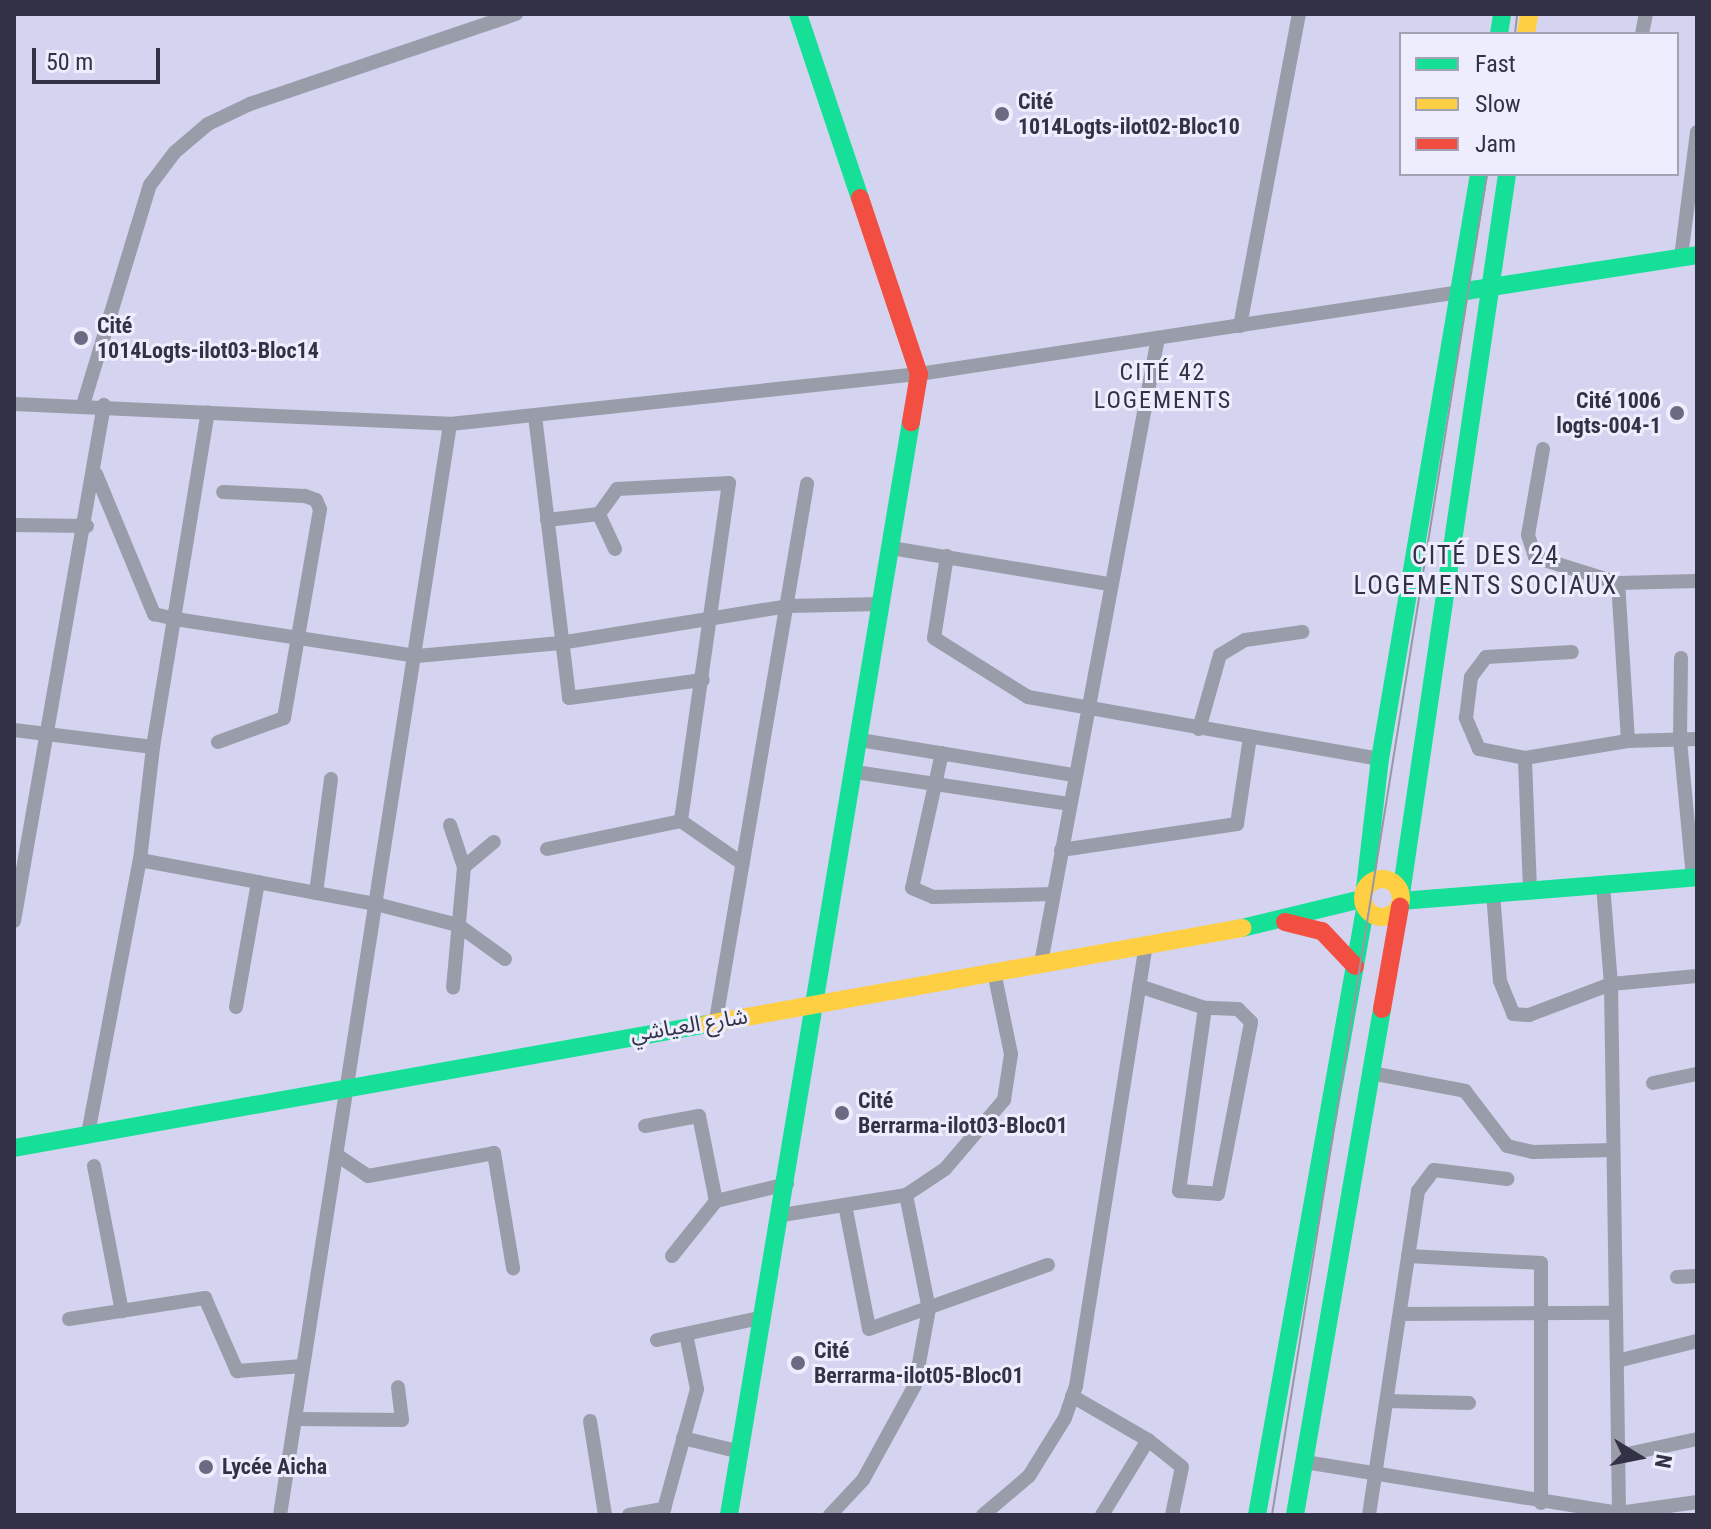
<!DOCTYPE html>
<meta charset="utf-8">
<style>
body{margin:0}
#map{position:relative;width:1711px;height:1529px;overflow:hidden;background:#d4d3f0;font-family:"Roboto Condensed","Noto Sans Arabic",sans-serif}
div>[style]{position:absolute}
.street>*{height:14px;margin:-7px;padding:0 7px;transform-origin:7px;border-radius:7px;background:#989da9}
.fast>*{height:18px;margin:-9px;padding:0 9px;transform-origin:9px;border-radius:9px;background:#16e098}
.slow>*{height:18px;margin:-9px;padding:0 9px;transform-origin:9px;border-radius:9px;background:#ffcf43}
.slow>.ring{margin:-9px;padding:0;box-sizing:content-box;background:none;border:18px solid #ffcf43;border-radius:50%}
.jam>*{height:18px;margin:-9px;padding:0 9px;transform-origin:9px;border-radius:9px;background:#f24e42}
.tram>*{height:2px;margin:-1px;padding:0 1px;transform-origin:1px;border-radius:1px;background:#9698a8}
.dots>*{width:22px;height:22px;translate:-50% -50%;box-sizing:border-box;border:4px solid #ededfd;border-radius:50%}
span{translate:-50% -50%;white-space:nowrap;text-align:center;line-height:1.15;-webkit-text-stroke:6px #ededfd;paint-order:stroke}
.poi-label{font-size:22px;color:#333146;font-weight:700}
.left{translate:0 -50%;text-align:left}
.right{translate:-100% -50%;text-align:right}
.street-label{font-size:22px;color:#333146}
.neighbourhood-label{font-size:24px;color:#333146;letter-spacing:2px}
.quarter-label{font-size:26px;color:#333146;letter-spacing:2px}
.frame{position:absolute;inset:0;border:16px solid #333146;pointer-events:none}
.legend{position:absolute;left:1399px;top:32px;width:280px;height:144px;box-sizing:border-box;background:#ededfd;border:2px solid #a3a2b4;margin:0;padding:10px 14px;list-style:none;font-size:24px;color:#333146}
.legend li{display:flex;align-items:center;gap:16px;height:40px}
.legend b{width:40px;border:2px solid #a3a2b4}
.north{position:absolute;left:1599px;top:1417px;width:80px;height:80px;-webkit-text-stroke:6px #ededfd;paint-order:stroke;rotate:100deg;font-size:22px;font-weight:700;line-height:32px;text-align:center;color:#333146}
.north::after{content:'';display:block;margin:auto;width:28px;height:36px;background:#333146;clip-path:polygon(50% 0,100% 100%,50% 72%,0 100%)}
.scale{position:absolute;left:32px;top:48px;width:128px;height:36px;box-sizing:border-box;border:4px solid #333146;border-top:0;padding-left:10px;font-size:24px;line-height:28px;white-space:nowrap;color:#333146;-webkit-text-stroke:6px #ededfd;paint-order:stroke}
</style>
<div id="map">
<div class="street">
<i style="left:1642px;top:34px;width:20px;rotate:-79deg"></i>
<i style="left:1681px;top:257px;width:126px;rotate:-82.7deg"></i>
<i style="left:1240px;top:326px;width:318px;rotate:-79.3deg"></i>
<i style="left:14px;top:404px;width:436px;rotate:2.6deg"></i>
<i style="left:450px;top:424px;width:472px;rotate:-6.1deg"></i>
<i style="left:919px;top:374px;width:546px;rotate:-8.63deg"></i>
<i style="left:83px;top:405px;width:230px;rotate:-73.1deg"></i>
<i style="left:150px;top:185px;width:41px;rotate:-52.9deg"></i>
<i style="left:175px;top:152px;width:43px;rotate:-40.3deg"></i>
<i style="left:208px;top:124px;width:47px;rotate:-25.5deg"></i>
<i style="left:250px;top:104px;width:281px;rotate:-18.7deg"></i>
<i style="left:535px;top:416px;width:284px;rotate:83.1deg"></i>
<i style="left:569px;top:698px;width:135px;rotate:-7.7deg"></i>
<i style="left:1543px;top:449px;width:87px;rotate:99.9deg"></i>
<i style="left:1528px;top:535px;width:23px;rotate:72deg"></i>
<i style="left:1535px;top:557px;width:87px;rotate:17.4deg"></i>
<i style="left:96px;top:474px;width:152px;rotate:67.5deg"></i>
<i style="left:154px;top:614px;width:22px;rotate:13deg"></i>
<i style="left:175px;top:619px;width:245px;rotate:8.7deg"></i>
<i style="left:417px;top:656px;width:144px;rotate:-5.2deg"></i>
<i style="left:560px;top:643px;width:231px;rotate:-9.2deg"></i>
<i style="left:788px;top:606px;width:94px;rotate:-1.2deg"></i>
<i style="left:547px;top:520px;width:52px;rotate:-6.6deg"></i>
<i style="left:14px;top:525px;width:73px;rotate:0.8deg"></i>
<i style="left:891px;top:548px;width:220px;rotate:9.4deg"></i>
<i style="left:615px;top:549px;width:38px;rotate:-115deg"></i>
<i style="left:599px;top:514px;width:31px;rotate:-54deg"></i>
<i style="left:617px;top:489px;width:112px;rotate:-3.1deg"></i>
<i style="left:729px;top:483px;width:341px;rotate:98.1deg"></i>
<i style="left:681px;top:821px;width:75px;rotate:34.7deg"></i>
<i style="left:947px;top:556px;width:83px;rotate:99deg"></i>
<i style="left:934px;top:638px;width:111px;rotate:32.1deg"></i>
<i style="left:1028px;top:697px;width:357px;rotate:10deg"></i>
<i style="left:1681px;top:658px;width:82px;rotate:90.7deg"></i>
<i style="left:1680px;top:740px;width:138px;rotate:84.6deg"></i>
<i style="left:1199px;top:729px;width:77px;rotate:-74.2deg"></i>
<i style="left:1220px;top:655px;width:29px;rotate:-31deg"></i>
<i style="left:1245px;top:640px;width:58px;rotate:-8deg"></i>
<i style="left:14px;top:730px;width:140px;rotate:7deg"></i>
<i style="left:860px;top:740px;width:217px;rotate:9.3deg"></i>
<i style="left:1628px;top:741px;width:69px;rotate:-1.7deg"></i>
<i style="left:218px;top:742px;width:70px;rotate:-20deg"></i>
<i style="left:284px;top:718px;width:212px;rotate:-80.2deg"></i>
<i style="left:320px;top:509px;width:10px;rotate:-114deg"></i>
<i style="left:316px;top:500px;width:12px;rotate:-160deg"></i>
<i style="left:305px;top:496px;width:82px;rotate:-177.2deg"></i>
<i style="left:942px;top:753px;width:138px;rotate:102.5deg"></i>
<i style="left:912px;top:888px;width:23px;rotate:23deg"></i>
<i style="left:933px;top:897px;width:120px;rotate:-1.4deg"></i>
<i style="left:1525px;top:758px;width:47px;rotate:-168.9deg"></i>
<i style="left:1479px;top:749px;width:34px;rotate:-113deg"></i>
<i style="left:1466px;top:718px;width:41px;rotate:-83deg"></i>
<i style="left:1471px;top:677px;width:25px;rotate:-53deg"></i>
<i style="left:1486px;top:657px;width:86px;rotate:-3.3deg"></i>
<i style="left:855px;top:772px;width:216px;rotate:8.5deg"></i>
<i style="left:450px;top:825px;width:44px;rotate:71.6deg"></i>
<i style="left:464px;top:867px;width:121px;rotate:95.2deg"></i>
<i style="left:547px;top:849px;width:137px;rotate:-11.8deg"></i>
<i style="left:1061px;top:850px;width:178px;rotate:-8.4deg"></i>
<i style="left:1237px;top:824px;width:88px;rotate:-81.5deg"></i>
<i style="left:140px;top:860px;width:240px;rotate:10.6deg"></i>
<i style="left:376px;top:904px;width:85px;rotate:14.4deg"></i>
<i style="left:458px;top:925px;width:58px;rotate:35.9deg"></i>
<i style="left:464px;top:867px;width:39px;rotate:-40deg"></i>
<i style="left:1603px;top:885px;width:99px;rotate:85.4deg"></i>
<i style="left:1611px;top:984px;width:529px;rotate:89.13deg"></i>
<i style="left:1530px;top:890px;width:132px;rotate:-92.2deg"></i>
<i style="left:1525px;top:758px;width:104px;rotate:-9.4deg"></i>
<i style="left:1628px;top:741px;width:158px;rotate:-93.6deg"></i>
<i style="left:1618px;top:583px;width:79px;rotate:-1.5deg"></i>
<i style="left:316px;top:893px;width:115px;rotate:-82.5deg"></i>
<i style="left:1493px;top:893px;width:88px;rotate:85.5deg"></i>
<i style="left:1500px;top:981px;width:35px;rotate:68deg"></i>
<i style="left:1513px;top:1014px;width:16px;rotate:4deg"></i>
<i style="left:1529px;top:1015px;width:88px;rotate:-20.7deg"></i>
<i style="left:1611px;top:984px;width:86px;rotate:-5.3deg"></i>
<i style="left:14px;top:921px;width:524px;rotate:-80.11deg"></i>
<i style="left:1041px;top:963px;width:636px;rotate:-79.4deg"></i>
<i style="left:1139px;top:986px;width:70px;rotate:18.4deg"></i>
<i style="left:1205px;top:1008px;width:185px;rotate:98.1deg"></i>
<i style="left:1179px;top:1191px;width:39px;rotate:4deg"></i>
<i style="left:1218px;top:1194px;width:175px;rotate:-79.1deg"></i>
<i style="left:1251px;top:1022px;width:18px;rotate:-135deg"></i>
<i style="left:1238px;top:1009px;width:33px;rotate:-178deg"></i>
<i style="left:236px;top:1007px;width:127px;rotate:-80deg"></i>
<i style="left:716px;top:1020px;width:544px;rotate:-80.36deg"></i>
<i style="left:1371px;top:1073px;width:96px;rotate:10.8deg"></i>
<i style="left:1465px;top:1091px;width:69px;rotate:52.6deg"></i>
<i style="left:1507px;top:1146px;width:27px;rotate:13deg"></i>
<i style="left:1533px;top:1152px;width:80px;rotate:-1.4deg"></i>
<i style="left:1653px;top:1083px;width:45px;rotate:-11.6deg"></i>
<i style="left:645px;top:1126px;width:55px;rotate:-10.5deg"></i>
<i style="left:699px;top:1116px;width:87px;rotate:78.7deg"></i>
<i style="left:716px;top:1201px;width:73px;rotate:-13.5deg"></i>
<i style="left:88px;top:1134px;width:279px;rotate:-79.3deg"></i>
<i style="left:140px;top:860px;width:114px;rotate:-83.4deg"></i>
<i style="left:153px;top:747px;width:339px;rotate:-80.7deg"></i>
<i style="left:337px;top:1155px;width:37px;rotate:34deg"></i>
<i style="left:368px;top:1176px;width:128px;rotate:-10.3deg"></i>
<i style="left:494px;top:1153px;width:117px;rotate:80.6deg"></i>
<i style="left:94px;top:1166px;width:148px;rotate:79.1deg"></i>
<i style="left:845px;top:1205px;width:126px;rotate:79deg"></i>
<i style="left:869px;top:1329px;width:190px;rotate:-19.7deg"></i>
<i style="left:782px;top:1215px;width:126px;rotate:-9.2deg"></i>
<i style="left:906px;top:1195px;width:47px;rotate:-33.7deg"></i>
<i style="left:945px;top:1169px;width:91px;rotate:-49.5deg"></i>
<i style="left:1004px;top:1100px;width:47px;rotate:-81.3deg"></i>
<i style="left:1011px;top:1054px;width:84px;rotate:-101.7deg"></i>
<i style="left:672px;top:1256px;width:70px;rotate:-51.3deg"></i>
<i style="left:1408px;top:1256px;width:133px;rotate:3deg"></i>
<i style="left:1541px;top:1263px;width:240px;rotate:90deg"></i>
<i style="left:1677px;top:1277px;width:20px;rotate:-3deg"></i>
<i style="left:1400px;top:1314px;width:216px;rotate:-0.3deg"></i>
<i style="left:69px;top:1319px;width:138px;rotate:-8.8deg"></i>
<i style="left:205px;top:1298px;width:80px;rotate:66.3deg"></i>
<i style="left:237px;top:1371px;width:66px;rotate:-4.3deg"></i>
<i style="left:657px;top:1340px;width:109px;rotate:-12.1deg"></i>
<i style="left:1617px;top:1361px;width:82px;rotate:-14deg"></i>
<i style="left:1072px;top:1396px;width:88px;rotate:30.1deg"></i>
<i style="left:1148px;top:1440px;width:43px;rotate:38.5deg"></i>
<i style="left:1182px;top:1467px;width:49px;rotate:101.8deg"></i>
<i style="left:1387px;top:1401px;width:82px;rotate:1.4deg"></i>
<i style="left:295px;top:1419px;width:107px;rotate:0.5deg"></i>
<i style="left:402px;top:1420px;width:33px;rotate:-97deg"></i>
<i style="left:590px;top:1421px;width:95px;rotate:80.9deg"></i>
<i style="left:683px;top:1438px;width:60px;rotate:13.6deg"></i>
<i style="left:1618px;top:1456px;width:81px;rotate:-12.1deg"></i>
<i style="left:1305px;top:1462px;width:318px;rotate:9.2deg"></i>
<i style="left:1619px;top:1513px;width:79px;rotate:-8deg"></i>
<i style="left:280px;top:1515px;width:1104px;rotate:-81.14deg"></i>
<i style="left:629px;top:1515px;width:36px;rotate:-10deg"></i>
<i style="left:664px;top:1509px;width:124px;rotate:-74.6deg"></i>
<i style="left:697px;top:1389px;width:56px;rotate:-101.3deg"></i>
<i style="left:830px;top:1515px;width:48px;rotate:-46.7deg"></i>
<i style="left:863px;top:1480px;width:108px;rotate:-61.3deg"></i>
<i style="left:915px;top:1385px;width:77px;rotate:-79.6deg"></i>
<i style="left:929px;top:1309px;width:116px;rotate:-101.4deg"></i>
<i style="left:983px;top:1515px;width:60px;rotate:-40.3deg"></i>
<i style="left:1029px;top:1476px;width:68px;rotate:-58.2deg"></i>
<i style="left:1065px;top:1418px;width:34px;rotate:-71deg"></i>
<i style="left:1076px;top:1386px;width:448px;rotate:-81deg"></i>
<i style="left:1102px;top:1515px;width:88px;rotate:-58.5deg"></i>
<i style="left:1369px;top:1515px;width:328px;rotate:-81.4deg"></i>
<i style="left:1418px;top:1191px;width:26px;rotate:-53deg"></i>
<i style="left:1434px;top:1170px;width:74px;rotate:7deg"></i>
</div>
<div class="fast">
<i style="left:798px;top:14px;width:194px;rotate:71.4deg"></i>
<i style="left:1499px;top:34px;width:20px;rotate:-81deg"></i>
<i style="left:1459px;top:292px;width:241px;rotate:-8.8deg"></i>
<i style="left:1365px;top:888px;width:130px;rotate:-83.4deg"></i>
<i style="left:1380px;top:759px;width:593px;rotate:-80.39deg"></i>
<i style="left:1401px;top:894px;width:728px;rotate:-81.62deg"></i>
<i style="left:1401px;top:901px;width:297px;rotate:-4.6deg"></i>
<i style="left:1242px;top:928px;width:123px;rotate:-13.6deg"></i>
<i style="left:14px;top:1148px;width:704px;rotate:-10.14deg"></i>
<i style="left:729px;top:1515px;width:1108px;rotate:-80.55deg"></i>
<i style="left:1257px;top:1515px;width:616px;rotate:-79.89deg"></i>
<i style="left:1295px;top:1515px;width:513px;rotate:-80.24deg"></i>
</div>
<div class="slow">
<i style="left:1526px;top:34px;width:20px;rotate:-81deg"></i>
<i class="ring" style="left:1363px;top:879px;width:20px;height:20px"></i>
<i style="left:707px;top:1024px;width:544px;rotate:-10.17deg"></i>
</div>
<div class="jam">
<i style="left:860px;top:198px;width:186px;rotate:71.5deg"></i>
<i style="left:919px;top:374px;width:49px;rotate:99.5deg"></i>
<i style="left:1285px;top:922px;width:38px;rotate:14deg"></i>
<i style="left:1322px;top:931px;width:48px;rotate:46.7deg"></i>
<i style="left:1382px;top:1009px;width:104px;rotate:-80deg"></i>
</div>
<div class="tram">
<i style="left:1515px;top:34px;width:20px;rotate:-84deg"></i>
<i style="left:1272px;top:1515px;width:1358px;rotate:-80.89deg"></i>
</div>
<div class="dots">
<i style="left:1002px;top:114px;background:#6b6a82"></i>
<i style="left:81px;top:338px;background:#6b6a82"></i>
<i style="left:1677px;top:413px;background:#6b6a82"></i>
<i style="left:842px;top:1113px;background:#6b6a82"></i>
<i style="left:798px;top:1363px;background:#6b6a82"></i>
<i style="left:206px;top:1467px;background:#6b6a82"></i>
</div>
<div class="poi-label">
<span class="left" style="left:1018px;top:114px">Cité<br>1014Logts-ilot02-Bloc10</span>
<span class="left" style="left:97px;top:338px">Cité<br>1014Logts-ilot03-Bloc14</span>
<span class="right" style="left:1661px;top:413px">Cité 1006<br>logts-004-1</span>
<span class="left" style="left:858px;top:1113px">Cité<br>Berrarma-ilot03-Bloc01</span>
<span class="left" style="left:814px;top:1363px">Cité<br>Berrarma-ilot05-Bloc01</span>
<span class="left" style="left:222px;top:1467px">Lycée Aicha</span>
</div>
<div class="street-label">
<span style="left:689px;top:1025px;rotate:-9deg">شارع العياشي</span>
</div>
<div class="neighbourhood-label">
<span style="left:1163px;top:387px">CITÉ 42<br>LOGEMENTS</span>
</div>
<div class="quarter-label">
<span style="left:1486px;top:571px">CITÉ DES 24<br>LOGEMENTS SOCIAUX</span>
</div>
<div class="frame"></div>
<ul class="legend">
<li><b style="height:10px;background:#16e098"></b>Fast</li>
<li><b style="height:10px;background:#ffcf43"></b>Slow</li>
<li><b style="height:10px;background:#f24e42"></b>Jam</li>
</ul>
<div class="north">N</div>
<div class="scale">50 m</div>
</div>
